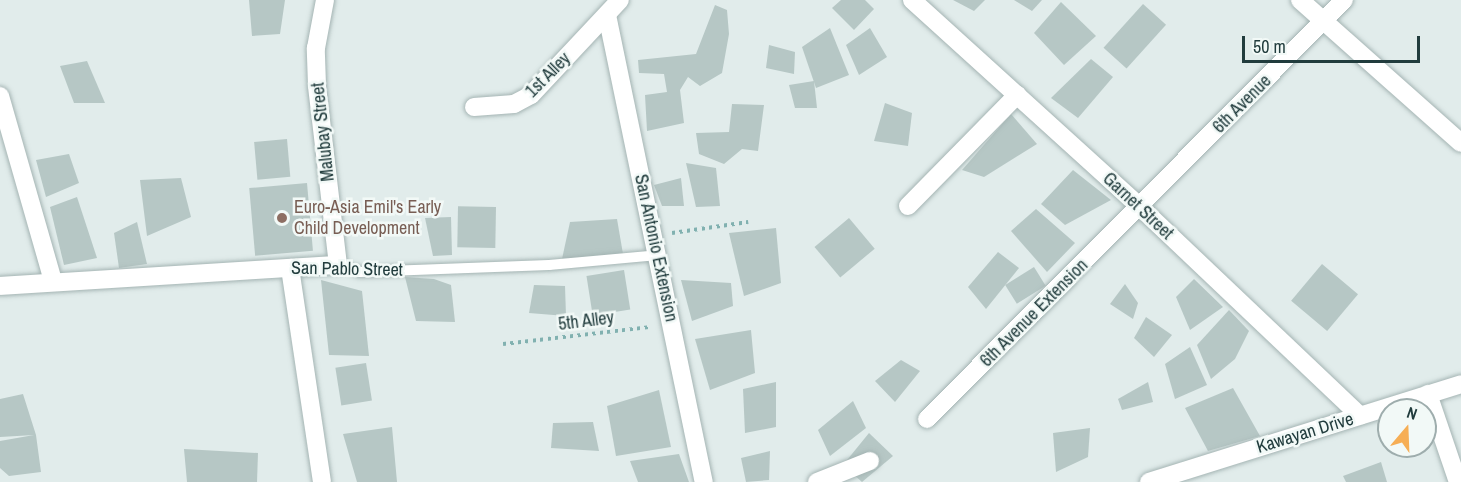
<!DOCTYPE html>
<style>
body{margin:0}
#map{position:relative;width:1461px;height:482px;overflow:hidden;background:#e1eceb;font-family:"Archivo Narrow",sans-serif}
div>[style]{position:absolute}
.building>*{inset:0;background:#b6c7c5;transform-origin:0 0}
.path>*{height:4px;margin-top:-2px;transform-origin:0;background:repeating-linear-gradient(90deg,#81b1b0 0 3px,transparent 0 7.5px)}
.roads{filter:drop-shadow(0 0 2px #a4b4b3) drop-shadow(0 0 2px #a4b4b3)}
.lane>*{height:10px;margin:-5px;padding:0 5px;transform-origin:5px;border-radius:5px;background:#fff}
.street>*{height:18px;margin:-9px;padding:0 9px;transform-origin:9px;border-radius:9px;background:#fff}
.secondary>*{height:18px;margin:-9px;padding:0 9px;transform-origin:9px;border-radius:9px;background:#fff}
.dots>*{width:16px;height:16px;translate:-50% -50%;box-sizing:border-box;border:3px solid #f2f9f7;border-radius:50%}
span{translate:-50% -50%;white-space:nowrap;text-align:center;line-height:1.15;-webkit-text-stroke:5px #f2f9f7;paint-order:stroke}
.street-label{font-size:18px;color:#213c3d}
.education-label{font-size:18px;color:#785e54}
.left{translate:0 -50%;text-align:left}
.north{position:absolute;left:1377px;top:398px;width:60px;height:60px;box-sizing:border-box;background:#f2f9f7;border:2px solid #9eadad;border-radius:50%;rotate:19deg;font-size:16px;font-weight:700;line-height:24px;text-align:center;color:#213c3d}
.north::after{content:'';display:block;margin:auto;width:21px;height:27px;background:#f6ae55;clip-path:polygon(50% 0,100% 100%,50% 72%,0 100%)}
.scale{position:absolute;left:1242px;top:36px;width:178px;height:27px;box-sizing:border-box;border:3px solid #213c3d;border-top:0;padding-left:8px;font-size:18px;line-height:21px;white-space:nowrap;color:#213c3d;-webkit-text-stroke:4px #f2f9f7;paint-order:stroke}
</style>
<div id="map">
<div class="building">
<i style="clip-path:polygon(249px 0,285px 0,280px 34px,252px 36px)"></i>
<i style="clip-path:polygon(841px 0,865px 0,874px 9px,854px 30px,832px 8px)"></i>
<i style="clip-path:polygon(953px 0,985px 0,974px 11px)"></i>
<i style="clip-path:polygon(1014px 0,1042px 0,1032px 11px)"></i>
<i style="clip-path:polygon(1061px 2px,1096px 36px,1064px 65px,1034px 33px)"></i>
<i style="left:1143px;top:4px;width:31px;height:59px;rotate:42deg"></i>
<i style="clip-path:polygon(715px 5px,727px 10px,729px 34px,722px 73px,700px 86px,688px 77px,680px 90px,684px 123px,647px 131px,645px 95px,667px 92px,664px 74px,639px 73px,638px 60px,696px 54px)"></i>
<i style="clip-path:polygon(830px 28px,849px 75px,816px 88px,802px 47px)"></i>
<i style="clip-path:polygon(870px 28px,887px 57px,859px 75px,846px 45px)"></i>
<i style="clip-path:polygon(769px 45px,795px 52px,794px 74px,766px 68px)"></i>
<i style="clip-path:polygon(1091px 59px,1113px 77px,1078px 118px,1051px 98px)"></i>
<i style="clip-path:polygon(87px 61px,105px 103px,74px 103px,60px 66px)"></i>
<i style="clip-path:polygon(814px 81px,817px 108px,795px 108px,789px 85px)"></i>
<i style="clip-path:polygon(885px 103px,912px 113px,908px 146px,874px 141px)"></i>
<i style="clip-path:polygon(732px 104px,764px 105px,758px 151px,742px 149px,724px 164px,699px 154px,696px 133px,729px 132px)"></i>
<i style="clip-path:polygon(1011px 114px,1037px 144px,984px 177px,962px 170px)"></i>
<i style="left:287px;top:139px;width:38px;height:33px;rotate:85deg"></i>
<i style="clip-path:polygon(69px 154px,79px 183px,46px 197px,36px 160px)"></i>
<i style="clip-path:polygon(686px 163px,716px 168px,720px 206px,696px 207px)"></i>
<i style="clip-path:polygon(1073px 170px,1111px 200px,1065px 225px,1041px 204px)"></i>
<i style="clip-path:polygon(181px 178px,191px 217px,147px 236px,140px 180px)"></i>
<i style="clip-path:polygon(681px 178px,684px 206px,662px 206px,654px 185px)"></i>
<i style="left:307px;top:183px;width:68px;height:58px;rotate:85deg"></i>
<i style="clip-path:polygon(77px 197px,97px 258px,64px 265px,50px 207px)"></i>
<i style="left:496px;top:207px;width:41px;height:38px;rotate:91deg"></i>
<i style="clip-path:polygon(1036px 209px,1075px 243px,1047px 272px,1011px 231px)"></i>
<i style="clip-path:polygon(451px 217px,452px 255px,433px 256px,425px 218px)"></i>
<i style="left:849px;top:218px;width:40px;height:45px;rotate:50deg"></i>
<i style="clip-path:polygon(617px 219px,623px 254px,562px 259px,570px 222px)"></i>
<i style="clip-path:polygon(137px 222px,147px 264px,119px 268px,114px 233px)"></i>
<i style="clip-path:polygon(776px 228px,781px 283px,744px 296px,729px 233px)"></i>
<i style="clip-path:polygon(998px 252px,1019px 268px,986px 309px,968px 287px)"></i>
<i style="left:1322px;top:264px;width:47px;height:48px;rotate:40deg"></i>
<i style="left:1034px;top:267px;width:22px;height:34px;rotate:58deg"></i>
<i style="left:624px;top:270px;width:40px;height:38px;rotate:81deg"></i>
<i style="clip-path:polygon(405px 277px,434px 279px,451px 285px,455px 322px,416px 321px)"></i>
<i style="clip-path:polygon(1194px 279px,1223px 307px,1190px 330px,1176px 297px)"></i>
<i style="clip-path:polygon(321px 280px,362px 291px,369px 356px,329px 355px)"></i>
<i style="clip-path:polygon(681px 280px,731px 283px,733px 306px,692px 321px)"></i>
<i style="clip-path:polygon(1125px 284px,1138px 303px,1133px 319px,1110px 304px)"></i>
<i style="clip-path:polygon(534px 285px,565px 286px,566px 316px,529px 313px)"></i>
<i style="clip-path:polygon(1229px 310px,1249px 331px,1235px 359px,1211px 379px,1197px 345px)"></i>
<i style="clip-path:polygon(1146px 317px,1172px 335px,1154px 357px,1134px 338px)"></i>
<i style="clip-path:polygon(751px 330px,755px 373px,710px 390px,695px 339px)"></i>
<i style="clip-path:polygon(1190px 347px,1207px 385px,1175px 399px,1165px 364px)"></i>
<i style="clip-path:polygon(901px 360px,920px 371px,895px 402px,875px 381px)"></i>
<i style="left:366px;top:363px;width:38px;height:31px;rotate:81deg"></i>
<i style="clip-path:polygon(776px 382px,776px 427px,745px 433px,743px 389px)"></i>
<i style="clip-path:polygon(1148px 382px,1153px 402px,1122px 410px,1118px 399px)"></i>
<i style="clip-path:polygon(1233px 388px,1260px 436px,1208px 451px,1185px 408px)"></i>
<i style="clip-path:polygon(659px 390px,671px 447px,616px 456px,607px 406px)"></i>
<i style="clip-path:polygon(23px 394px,36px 435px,41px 472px,9px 476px,0 468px,0 441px,34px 435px,0 437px,0 399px)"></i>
<i style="clip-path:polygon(853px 401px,866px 428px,830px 456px,818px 430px)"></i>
<i style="clip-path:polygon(593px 422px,599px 451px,551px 448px,553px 423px)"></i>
<i style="clip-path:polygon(392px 427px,397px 482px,357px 482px,343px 434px)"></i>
<i style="clip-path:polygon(1090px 428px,1088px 457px,1056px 472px,1053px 433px)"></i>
<i style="clip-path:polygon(869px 433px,893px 456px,862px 482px,843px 465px)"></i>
<i style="clip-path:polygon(184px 449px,258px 453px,257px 482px,187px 482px)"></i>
<i style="clip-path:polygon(770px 451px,769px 480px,746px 482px,741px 458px)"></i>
<i style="clip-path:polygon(679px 454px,689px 482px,638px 482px,630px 461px)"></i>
<i style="clip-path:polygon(1381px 462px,1387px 482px,1346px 482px,1343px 476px)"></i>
</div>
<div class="path">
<i style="left:672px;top:233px;width:77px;rotate:-8.2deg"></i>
<i style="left:503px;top:344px;width:149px;rotate:-6.6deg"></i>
</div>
<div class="roads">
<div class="lane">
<i style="left:338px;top:265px;width:23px;rotate:18deg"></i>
<i style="left:360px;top:272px;width:189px;rotate:-2.1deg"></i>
<i style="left:549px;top:265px;width:109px;rotate:-5.2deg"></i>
</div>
<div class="street">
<i style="left:912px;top:0;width:308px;rotate:42.2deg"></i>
<i style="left:1140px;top:207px;width:303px;rotate:43.5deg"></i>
<i style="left:1300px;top:0;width:215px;rotate:41.6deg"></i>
<i style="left:607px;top:15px;width:477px;rotate:78.3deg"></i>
<i style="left:0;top:96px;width:192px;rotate:74deg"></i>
<i style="left:474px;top:107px;width:40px;rotate:-4.3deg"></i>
<i style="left:514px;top:104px;width:19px;rotate:-28deg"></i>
<i style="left:531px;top:95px;width:130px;rotate:-46.9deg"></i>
<i style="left:908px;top:206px;width:156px;rotate:-45.5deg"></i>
<i style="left:290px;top:268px;width:216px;rotate:81.5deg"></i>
<i style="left:0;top:286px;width:339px;rotate:-3.6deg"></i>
<i style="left:338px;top:265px;width:181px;rotate:-96.7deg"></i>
<i style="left:317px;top:85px;width:37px;rotate:-92deg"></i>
<i style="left:316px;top:48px;width:49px;rotate:-79.4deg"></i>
<i style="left:1428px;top:394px;width:93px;rotate:71.2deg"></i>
<i style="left:927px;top:419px;width:591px;rotate:-45.14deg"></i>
<i style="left:817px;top:482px;width:57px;rotate:-21.6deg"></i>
</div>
<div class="secondary">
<i style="left:1149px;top:482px;width:327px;rotate:-17.4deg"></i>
</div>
</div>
<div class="dots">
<i style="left:282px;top:218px;background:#8d6e63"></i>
</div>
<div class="street-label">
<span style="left:548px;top:75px;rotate:-45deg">1st Alley</span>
<span style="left:1242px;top:104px;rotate:-45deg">6th Avenue</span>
<span style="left:323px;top:132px;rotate:-96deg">Malubay Street</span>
<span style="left:1138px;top:206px;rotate:43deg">Garnet Street</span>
<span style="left:656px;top:248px;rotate:78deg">San Antonio Extension</span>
<span style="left:347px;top:269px;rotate:1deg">San Pablo Street</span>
<span style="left:1034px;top:313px;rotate:-45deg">6th Avenue Extension</span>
<span style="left:586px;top:321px;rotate:-7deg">5th Alley</span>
<span style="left:1305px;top:433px;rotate:-17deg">Kawayan Drive</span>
</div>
<div class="education-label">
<span class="left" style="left:294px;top:218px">Euro-Asia Emil's Early<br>Child Development</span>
</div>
<div class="north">N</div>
<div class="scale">50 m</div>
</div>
